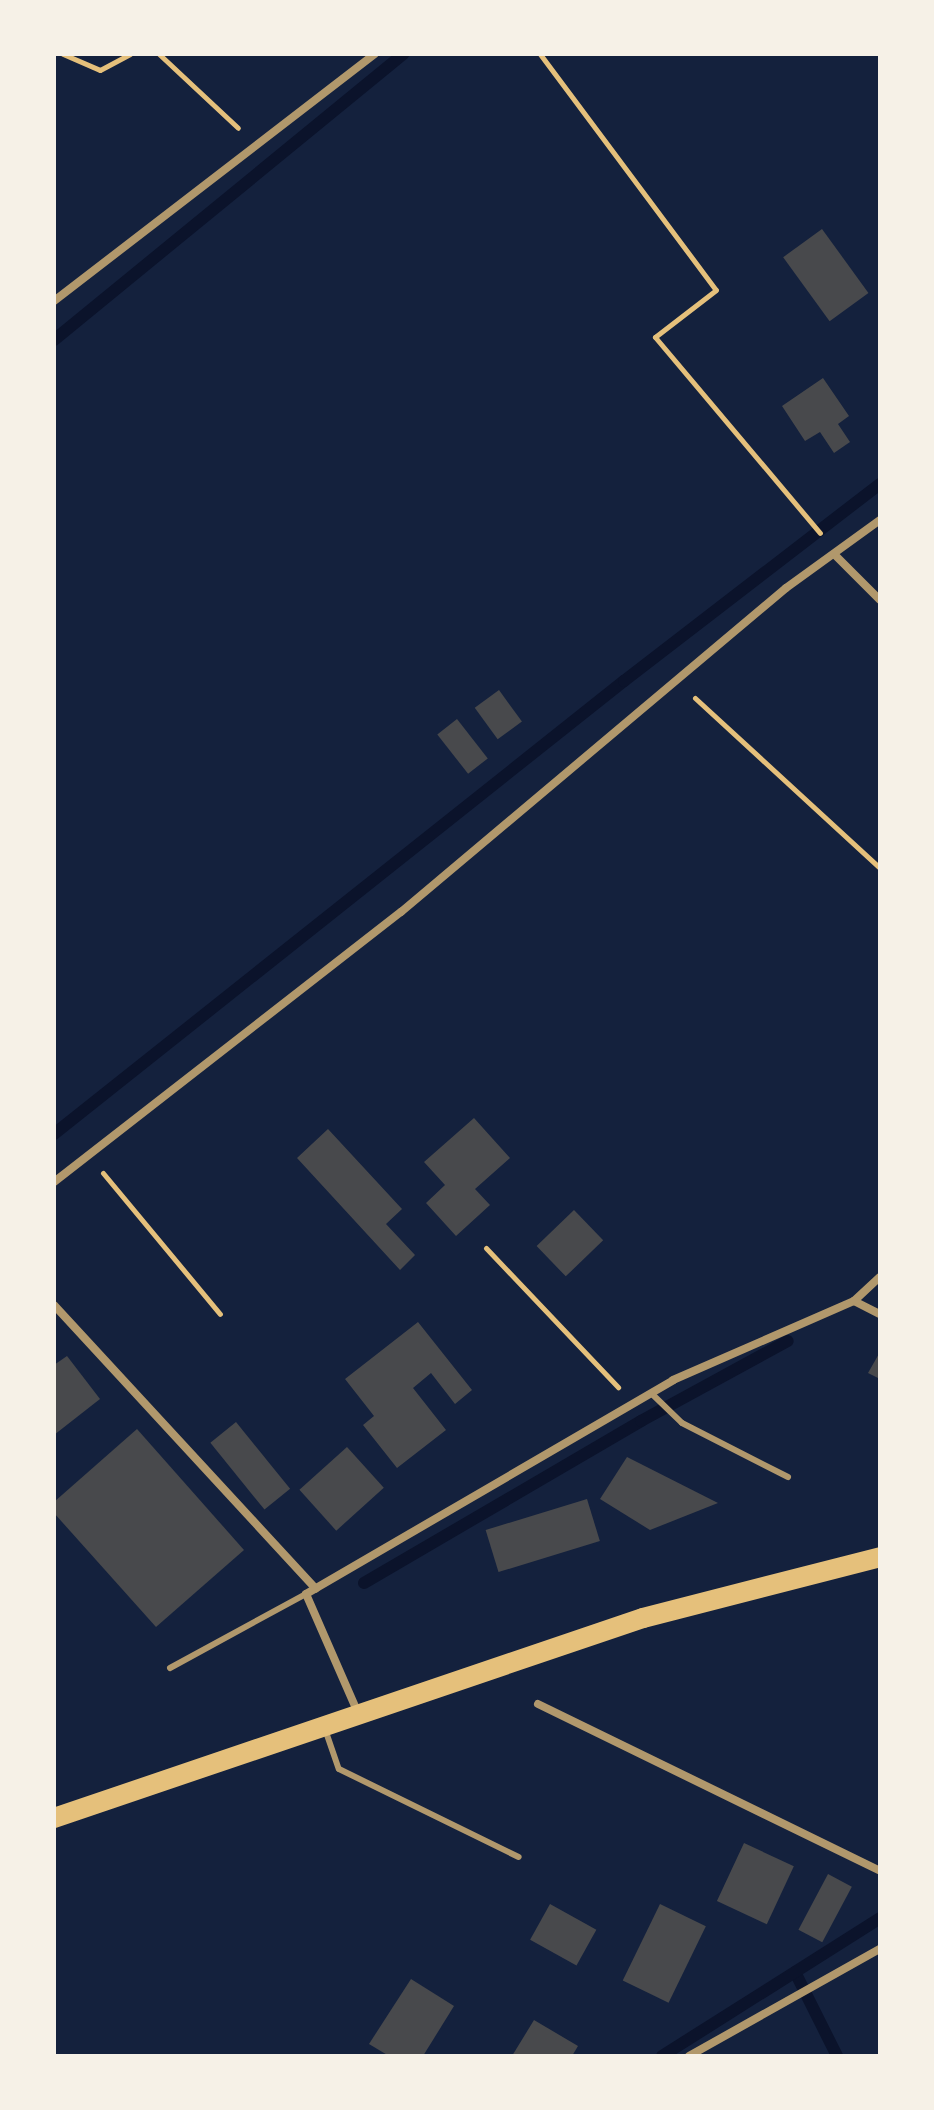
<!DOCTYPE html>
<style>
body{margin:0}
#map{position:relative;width:934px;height:2110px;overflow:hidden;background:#14213d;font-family:Ubuntu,sans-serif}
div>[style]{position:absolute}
.stream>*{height:12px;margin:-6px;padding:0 6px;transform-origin:6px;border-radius:6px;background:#0b132b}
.building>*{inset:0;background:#48494c;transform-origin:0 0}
.path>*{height:5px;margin:-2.5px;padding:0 2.5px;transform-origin:2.5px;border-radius:2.5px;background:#e5c07b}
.service>*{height:6px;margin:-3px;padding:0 3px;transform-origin:3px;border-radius:3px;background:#b1986c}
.minor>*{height:8px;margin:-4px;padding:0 4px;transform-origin:4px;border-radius:4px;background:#b1986c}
.primary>*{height:20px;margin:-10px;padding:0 10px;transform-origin:10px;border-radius:10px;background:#e5c07b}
span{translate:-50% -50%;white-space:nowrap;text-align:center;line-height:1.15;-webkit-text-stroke:8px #f6f1e7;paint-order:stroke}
.frame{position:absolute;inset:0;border:56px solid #f6f1e7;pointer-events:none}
</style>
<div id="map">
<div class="stream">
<i style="left:54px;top:340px;width:452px;rotate:-39.3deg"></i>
<i style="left:54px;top:1134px;width:728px;rotate:-38.48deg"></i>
<i style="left:624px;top:681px;width:323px;rotate:-37.6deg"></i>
<i style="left:364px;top:1583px;width:321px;rotate:-30.3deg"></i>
<i style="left:641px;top:1421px;width:167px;rotate:-28.6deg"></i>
<i style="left:795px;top:1972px;width:94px;rotate:63.4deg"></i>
<i style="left:662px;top:2056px;width:258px;rotate:-32.3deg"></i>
</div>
<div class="building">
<i style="left:822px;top:229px;width:79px;height:48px;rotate:54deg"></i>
<i style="clip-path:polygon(823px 378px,849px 416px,838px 424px,850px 442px,834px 453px,820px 432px,805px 441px,782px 406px)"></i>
<i style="left:499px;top:690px;width:39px;height:30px;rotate:54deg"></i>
<i style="left:457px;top:719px;width:50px;height:25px;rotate:52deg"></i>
<i style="clip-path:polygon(474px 1118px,510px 1158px,475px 1189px,490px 1205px,456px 1236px,426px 1203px,445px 1185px,424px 1162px)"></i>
<i style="clip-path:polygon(328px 1129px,402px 1209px,386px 1224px,415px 1255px,400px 1270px,297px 1158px)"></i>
<i style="left:574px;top:1210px;width:42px;height:52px;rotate:46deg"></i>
<i style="clip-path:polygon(418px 1322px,472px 1390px,455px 1404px,431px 1373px,413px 1388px,446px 1430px,397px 1468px,363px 1425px,374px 1416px,345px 1379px)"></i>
<i style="clip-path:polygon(880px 1352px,880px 1379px,868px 1373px)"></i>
<i style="clip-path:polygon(67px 1356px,100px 1399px,54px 1435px,54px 1365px)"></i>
<i style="left:236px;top:1422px;width:86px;height:33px;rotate:51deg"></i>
<i style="clip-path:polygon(137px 1429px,244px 1550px,156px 1627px,54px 1513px,54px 1502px)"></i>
<i style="left:347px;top:1447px;width:55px;height:64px;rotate:48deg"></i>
<i style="clip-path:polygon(627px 1457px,718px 1503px,650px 1530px,600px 1499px)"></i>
<i style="left:587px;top:1499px;width:44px;height:106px;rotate:73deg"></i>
<i style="left:744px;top:1843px;width:55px;height:64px;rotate:25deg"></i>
<i style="left:828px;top:1874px;width:27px;height:63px;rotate:28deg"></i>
<i style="left:550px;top:1904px;width:53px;height:41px;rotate:29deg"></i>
<i style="left:660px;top:1904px;width:51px;height:85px;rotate:26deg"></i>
<i style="clip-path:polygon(411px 1979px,454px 2006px,423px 2056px,389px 2056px,369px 2044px)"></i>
<i style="clip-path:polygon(534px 2020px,578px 2046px,572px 2056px,512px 2056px)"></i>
</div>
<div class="path">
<i style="left:63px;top:54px;width:40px;rotate:23.4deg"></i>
<i style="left:100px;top:70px;width:34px;rotate:-28deg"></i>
<i style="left:159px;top:54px;width:108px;rotate:43.1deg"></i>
<i style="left:540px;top:54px;width:294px;rotate:53.3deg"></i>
<i style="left:716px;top:290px;width:77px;rotate:142.4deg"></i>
<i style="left:655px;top:337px;width:256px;rotate:49.9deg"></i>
<i style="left:695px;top:698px;width:251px;rotate:42.6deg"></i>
<i style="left:103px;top:1173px;width:183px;rotate:50.3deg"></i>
<i style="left:486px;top:1248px;width:192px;rotate:46.5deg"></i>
</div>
<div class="service">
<i style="left:651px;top:1393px;width:43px;rotate:44.1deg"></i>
<i style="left:682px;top:1423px;width:119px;rotate:27deg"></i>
<i style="left:170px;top:1668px;width:155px;rotate:-28.6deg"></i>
<i style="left:326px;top:1732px;width:39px;rotate:71deg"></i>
<i style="left:339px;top:1769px;width:200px;rotate:26.1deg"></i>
</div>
<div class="minor">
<i style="left:54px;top:301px;width:405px;rotate:-37.6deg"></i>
<i style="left:834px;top:554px;width:65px;rotate:45deg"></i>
<i style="left:54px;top:1182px;width:440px;rotate:-37.9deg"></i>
<i style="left:401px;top:912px;width:503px;rotate:-40.08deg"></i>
<i style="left:786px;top:588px;width:116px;rotate:-35.9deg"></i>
<i style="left:854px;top:1301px;width:29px;rotate:27deg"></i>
<i style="left:54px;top:1305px;width:386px;rotate:47.3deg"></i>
<i style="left:538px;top:1704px;width:381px;rotate:26deg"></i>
<i style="left:358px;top:1713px;width:130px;rotate:-113.6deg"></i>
<i style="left:306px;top:1594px;width:425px;rotate:-30.2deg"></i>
<i style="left:673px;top:1380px;width:197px;rotate:-23.6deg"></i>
<i style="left:854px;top:1301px;width:35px;rotate:-43deg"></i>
<i style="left:689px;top:2056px;width:219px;rotate:-29.3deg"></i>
</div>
<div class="primary">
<i style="left:54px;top:1818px;width:622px;rotate:-18.76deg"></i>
<i style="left:643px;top:1618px;width:245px;rotate:-14.4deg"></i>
</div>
<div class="frame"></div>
</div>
